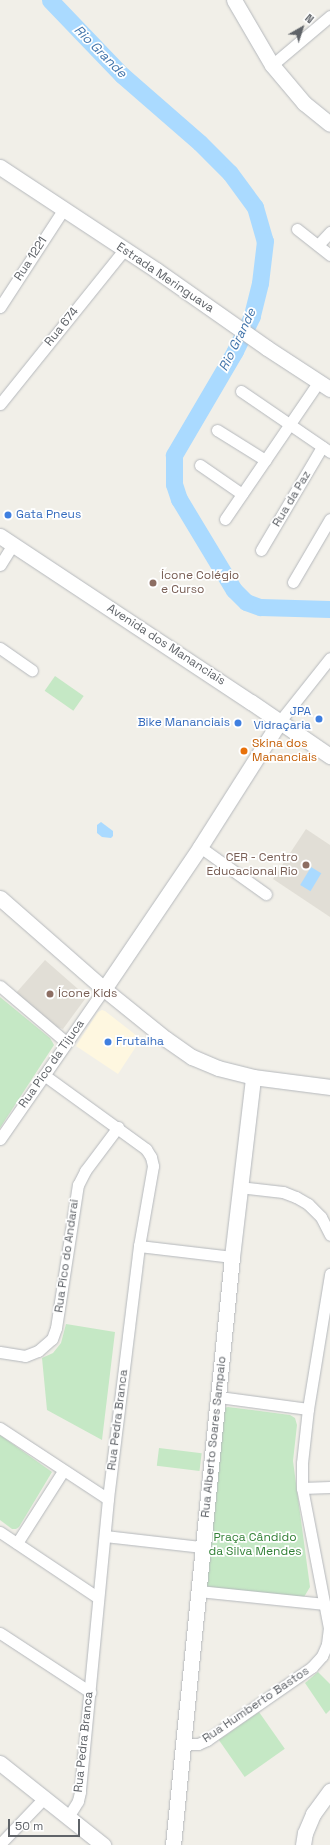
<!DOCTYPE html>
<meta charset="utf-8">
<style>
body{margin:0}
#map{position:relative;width:330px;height:1845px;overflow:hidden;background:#f1efe8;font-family:"Space Grotesk",sans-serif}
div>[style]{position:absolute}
.commercial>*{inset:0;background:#fef7e0}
.education>*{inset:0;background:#e1ded6}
.green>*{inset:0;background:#c5e8c5;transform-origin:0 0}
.water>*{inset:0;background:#aadaff;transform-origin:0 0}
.river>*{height:17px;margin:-8.5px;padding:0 8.5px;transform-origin:8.5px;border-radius:8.5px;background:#aadaff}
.roads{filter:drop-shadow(0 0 1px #b5b8bc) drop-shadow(0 0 1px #b5b8bc)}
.street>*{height:11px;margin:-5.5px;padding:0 5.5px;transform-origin:5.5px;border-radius:5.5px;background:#fff}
.secondary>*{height:15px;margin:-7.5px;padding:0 7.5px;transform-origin:7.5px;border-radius:7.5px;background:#fff}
.dots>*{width:11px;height:11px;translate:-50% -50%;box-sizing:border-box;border:2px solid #fff;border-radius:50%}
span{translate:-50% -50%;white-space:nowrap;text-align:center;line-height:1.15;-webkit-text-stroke:3.5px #fff;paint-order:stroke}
.street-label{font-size:12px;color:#5f6368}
.shop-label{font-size:12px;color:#366cbe}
.left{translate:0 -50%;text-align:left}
.right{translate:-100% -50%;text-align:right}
.education-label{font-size:12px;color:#785e54}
.food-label{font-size:12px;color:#c56008}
.park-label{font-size:12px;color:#348238}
.water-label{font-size:13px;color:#4174aa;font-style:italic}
.north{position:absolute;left:282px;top:8px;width:40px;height:40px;-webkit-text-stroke:3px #fff;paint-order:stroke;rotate:39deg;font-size:11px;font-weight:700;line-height:16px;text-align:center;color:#5f6368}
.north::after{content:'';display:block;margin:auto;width:14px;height:18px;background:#5f6368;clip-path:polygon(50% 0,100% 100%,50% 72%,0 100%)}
.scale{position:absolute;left:8px;top:1819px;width:72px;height:18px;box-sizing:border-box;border:2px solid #5f6368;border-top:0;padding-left:5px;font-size:12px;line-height:14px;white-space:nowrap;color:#5f6368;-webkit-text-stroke:3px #fff;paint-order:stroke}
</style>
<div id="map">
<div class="commercial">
<i style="clip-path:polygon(102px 1010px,105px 1011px,141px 1039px,118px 1074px,76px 1046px,98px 1012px)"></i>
</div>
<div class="education">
<i style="clip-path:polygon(306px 829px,330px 845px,330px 917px,273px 879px)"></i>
<i style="clip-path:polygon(45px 960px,86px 996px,85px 999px,63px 1029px,57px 1027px,16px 993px)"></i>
</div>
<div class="green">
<i style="left:55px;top:676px;width:35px;height:18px;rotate:35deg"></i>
<i style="clip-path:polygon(0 997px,50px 1038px,54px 1045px,0 1128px)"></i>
<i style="clip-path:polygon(66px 1324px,115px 1332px,102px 1440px,47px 1410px,42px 1358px,53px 1353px,61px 1343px)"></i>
<i style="clip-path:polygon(228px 1407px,290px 1415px,295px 1418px,297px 1425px,293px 1461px,310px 1587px,304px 1597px,211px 1590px,206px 1586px,224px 1408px)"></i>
<i style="clip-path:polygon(0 1435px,52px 1472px,19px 1527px,16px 1529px,12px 1529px,0 1520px)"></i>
<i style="left:159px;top:1448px;width:43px;height:18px;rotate:7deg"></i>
<i style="clip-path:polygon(318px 1672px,330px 1684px,330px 1710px,326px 1714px,305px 1683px)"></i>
<i style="left:259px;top:1712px;width:45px;height:49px;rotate:55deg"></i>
</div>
<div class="water">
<i style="clip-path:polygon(101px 822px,113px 831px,113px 836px,111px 838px,102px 837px,97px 833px,97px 825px)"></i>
<i style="left:311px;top:867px;width:12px;height:21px;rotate:31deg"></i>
</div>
<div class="river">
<i style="left:50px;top:0;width:104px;rotate:46.2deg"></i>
<i style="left:122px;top:75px;width:103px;rotate:41.1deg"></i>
<i style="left:200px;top:143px;width:42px;rotate:45deg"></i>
<i style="left:230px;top:173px;width:42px;rotate:53.7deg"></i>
<i style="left:255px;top:207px;width:35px;rotate:74deg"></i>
<i style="left:265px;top:241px;width:42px;rotate:96.8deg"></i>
<i style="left:260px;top:283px;width:34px;rotate:104deg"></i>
<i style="left:252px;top:316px;width:39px;rotate:116deg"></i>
<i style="left:235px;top:351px;width:121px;rotate:120.4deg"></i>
<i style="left:174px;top:455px;width:29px;rotate:90deg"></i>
<i style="left:174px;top:484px;width:16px;rotate:72deg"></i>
<i style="left:179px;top:499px;width:106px;rotate:58.9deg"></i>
<i style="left:234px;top:590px;width:17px;rotate:45deg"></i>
<i style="left:246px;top:602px;width:15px;rotate:20deg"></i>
<i style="left:260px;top:607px;width:70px;rotate:1.6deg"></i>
</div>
<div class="roads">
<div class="street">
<i style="left:272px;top:65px;width:76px;rotate:-40.2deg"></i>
<i style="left:297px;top:229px;width:42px;rotate:38.2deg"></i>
<i style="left:318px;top:245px;width:18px;rotate:-47deg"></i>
<i style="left:0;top:307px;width:116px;rotate:-57deg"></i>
<i style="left:241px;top:391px;width:108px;rotate:34.4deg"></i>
<i style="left:0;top:404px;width:198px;rotate:-51.2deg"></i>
<i style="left:217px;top:430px;width:57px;rotate:32deg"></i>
<i style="left:200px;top:465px;width:51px;rotate:34.6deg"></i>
<i style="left:225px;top:519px;width:167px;rotate:-55.7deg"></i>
<i style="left:261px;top:550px;width:120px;rotate:-59.4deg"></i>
<i style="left:0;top:565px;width:25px;rotate:-58deg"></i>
<i style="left:293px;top:582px;width:73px;rotate:-59.6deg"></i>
<i style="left:0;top:648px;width:39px;rotate:35deg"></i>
<i style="left:280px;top:721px;width:80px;rotate:-51.6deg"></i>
<i style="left:200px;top:847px;width:81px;rotate:35.5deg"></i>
<i style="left:0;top:986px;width:87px;rotate:40.3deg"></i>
<i style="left:44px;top:1075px;width:126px;rotate:36deg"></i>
<i style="left:146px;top:1149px;width:9px;rotate:58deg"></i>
<i style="left:151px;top:1157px;width:9px;rotate:77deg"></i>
<i style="left:153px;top:1166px;width:81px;rotate:99.9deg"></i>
<i style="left:139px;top:1246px;width:255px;rotate:97deg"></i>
<i style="left:108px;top:1499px;width:294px;rotate:95.5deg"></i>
<i style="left:80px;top:1792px;width:9px;rotate:103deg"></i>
<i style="left:78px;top:1801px;width:19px;rotate:122deg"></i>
<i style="left:0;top:1139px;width:183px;rotate:-55.3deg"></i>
<i style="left:239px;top:1187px;width:44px;rotate:6.5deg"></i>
<i style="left:283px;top:1192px;width:14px;rotate:21deg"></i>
<i style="left:296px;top:1197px;width:14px;rotate:30deg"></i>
<i style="left:308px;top:1204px;width:18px;rotate:45deg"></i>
<i style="left:321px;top:1217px;width:20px;rotate:63deg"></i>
<i style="left:139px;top:1246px;width:94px;rotate:6.7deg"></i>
<i style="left:0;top:1352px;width:25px;rotate:9deg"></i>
<i style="left:25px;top:1356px;width:14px;rotate:-21deg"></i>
<i style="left:38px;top:1351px;width:18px;rotate:-41deg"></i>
<i style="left:52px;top:1339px;width:12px;rotate:-70deg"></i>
<i style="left:56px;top:1328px;width:145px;rotate:-81.3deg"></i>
<i style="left:78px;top:1185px;width:16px;rotate:-63deg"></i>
<i style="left:85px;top:1171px;width:55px;rotate:-53.1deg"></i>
<i style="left:219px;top:1397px;width:90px;rotate:7.7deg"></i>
<i style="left:0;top:1428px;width:129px;rotate:33.3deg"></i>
<i style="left:302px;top:1488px;width:28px;rotate:-2deg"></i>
<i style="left:0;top:1532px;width:117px;rotate:33.8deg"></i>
<i style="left:105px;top:1536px;width:98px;rotate:6.5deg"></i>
<i style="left:17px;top:1543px;width:85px;rotate:-57.4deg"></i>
<i style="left:199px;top:1591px;width:126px;rotate:5.9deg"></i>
<i style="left:0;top:1633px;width:108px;rotate:33.2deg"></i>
<i style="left:182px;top:1744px;width:16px"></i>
<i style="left:198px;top:1744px;width:10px;rotate:-24deg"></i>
<i style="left:207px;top:1740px;width:128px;rotate:-34.8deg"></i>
<i style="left:312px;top:1667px;width:15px;rotate:-48deg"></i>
<i style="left:322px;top:1656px;width:13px;rotate:-67deg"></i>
<i style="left:327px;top:1644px;width:16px;rotate:-83deg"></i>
<i style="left:329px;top:1628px;width:143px;rotate:-100.9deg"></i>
<i style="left:302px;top:1488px;width:25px;rotate:-90deg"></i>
<i style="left:302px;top:1463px;width:54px;rotate:-83.7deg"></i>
<i style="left:308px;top:1409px;width:137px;rotate:-80.7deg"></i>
<i style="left:0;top:1844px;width:65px;rotate:-46.2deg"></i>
</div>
<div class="secondary">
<i style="left:234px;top:0;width:75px;rotate:59.7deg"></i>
<i style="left:272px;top:65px;width:50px;rotate:49.9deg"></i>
<i style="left:304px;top:103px;width:33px;rotate:39deg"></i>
<i style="left:0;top:167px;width:187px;rotate:33.4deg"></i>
<i style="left:156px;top:270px;width:136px;rotate:35.1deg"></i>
<i style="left:267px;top:348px;width:75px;rotate:33.1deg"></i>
<i style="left:0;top:536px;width:301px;rotate:33.5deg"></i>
<i style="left:251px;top:702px;width:96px;rotate:34.4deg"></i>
<i style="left:0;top:898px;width:138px;rotate:41.2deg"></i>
<i style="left:104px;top:989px;width:80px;rotate:38.9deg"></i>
<i style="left:166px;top:1039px;width:32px;rotate:35deg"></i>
<i style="left:192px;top:1057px;width:28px;rotate:23deg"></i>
<i style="left:218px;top:1068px;width:36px;rotate:14deg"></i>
<i style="left:253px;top:1077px;width:78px;rotate:7.4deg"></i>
<i style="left:104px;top:989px;width:171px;rotate:-55.9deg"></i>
<i style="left:200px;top:847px;width:149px;rotate:-57.6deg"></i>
<i style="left:0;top:1763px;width:132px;rotate:38.5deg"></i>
<i style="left:173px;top:1845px;width:591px;rotate:-84.27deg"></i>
<i style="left:232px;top:1257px;width:181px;rotate:-83.3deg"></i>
<i style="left:303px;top:1845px;width:12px;rotate:-81deg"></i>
<i style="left:305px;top:1833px;width:21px;rotate:-67deg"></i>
<i style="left:313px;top:1814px;width:29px;rotate:-54deg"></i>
</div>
</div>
<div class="dots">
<i style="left:8px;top:515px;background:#3f7fe0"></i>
<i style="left:153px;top:583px;background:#8d6e63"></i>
<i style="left:319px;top:719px;background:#3f7fe0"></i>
<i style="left:238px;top:723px;background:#3f7fe0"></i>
<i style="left:244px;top:751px;background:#e8710a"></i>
<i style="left:306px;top:865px;background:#8d6e63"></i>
<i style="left:50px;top:994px;background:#8d6e63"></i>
<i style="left:108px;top:1042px;background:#3f7fe0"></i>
</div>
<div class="street-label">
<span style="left:31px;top:259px;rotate:-57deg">Rua 1221</span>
<span style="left:165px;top:278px;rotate:34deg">Estrada Meringuava</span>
<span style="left:62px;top:327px;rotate:-51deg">Rua 674</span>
<span style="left:292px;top:499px;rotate:-59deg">Rua da Paz</span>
<span style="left:166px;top:645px;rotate:33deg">Avenida dos Mananciais</span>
<span style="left:52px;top:1064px;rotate:-55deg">Rua Pico da Tijuca</span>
<span style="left:67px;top:1256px;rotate:-82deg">Rua Pico do Andarai</span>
<span style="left:118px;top:1420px;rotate:-83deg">Rua Pedra Branca</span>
<span style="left:214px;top:1437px;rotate:-84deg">Rua Alberto Soares Sampaio</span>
<span style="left:256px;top:1705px;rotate:-34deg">Rua Humberto Bastos</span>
<span style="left:84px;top:1742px;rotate:-84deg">Rua Pedra Branca</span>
</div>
<div class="shop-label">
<span class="left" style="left:16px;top:515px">Gata Pneus</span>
<span class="right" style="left:311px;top:719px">JPA<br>Vidraçaria</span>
<span class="right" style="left:230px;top:723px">Bike Mananciais</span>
<span class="left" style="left:116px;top:1042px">Frutalha</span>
</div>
<div class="education-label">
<span class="left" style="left:161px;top:583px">Ícone Colégio<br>e Curso</span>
<span class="right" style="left:298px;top:865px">CER - Centro<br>Educacional Rio</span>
<span class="left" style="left:58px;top:994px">Ícone Kids</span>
</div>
<div class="food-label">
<span class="left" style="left:252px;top:751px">Skina dos<br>Mananciais</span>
</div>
<div class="park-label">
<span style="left:255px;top:1545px">Praça Cândido<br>da Silva Mendes</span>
</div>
<div class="water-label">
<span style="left:100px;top:52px;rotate:45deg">Rio Grande</span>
<span style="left:238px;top:340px;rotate:-64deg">Rio Grande</span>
</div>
<div class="north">N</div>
<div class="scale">50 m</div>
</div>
